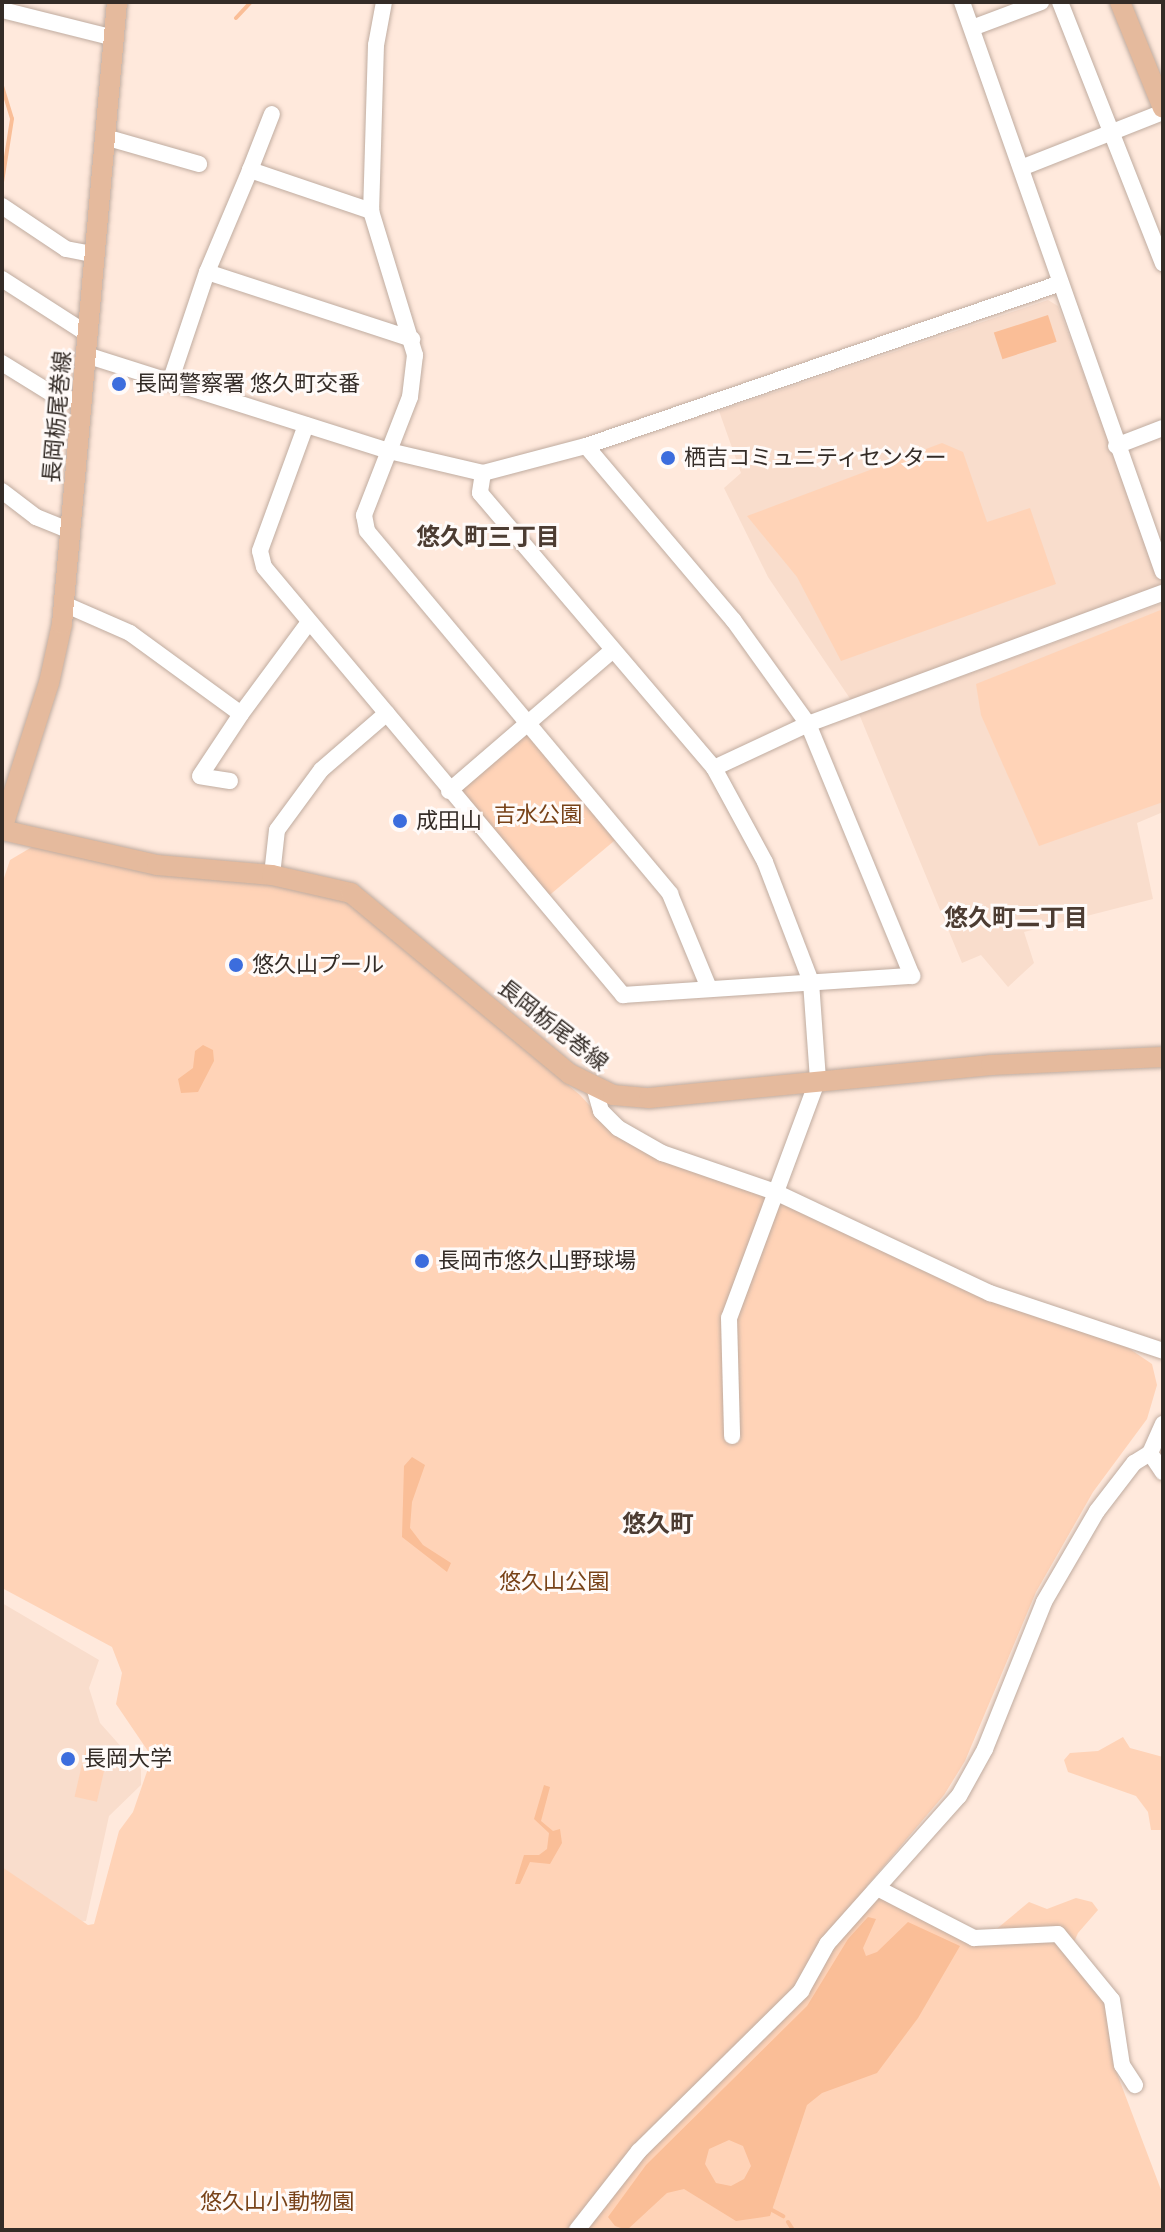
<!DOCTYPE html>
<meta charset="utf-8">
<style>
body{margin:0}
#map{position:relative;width:1165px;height:2232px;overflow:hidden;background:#ffe9dc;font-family:"Archivo Narrow","Noto Sans JP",sans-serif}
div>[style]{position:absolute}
.built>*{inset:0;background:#f9ddcc}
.green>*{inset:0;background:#ffd3b7;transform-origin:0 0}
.water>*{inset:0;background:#fabe97;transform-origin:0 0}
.stream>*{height:4px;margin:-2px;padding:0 2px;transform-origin:2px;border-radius:2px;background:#fabe97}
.roads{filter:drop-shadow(0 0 2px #c0aca0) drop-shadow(0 0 2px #c0aca0)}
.minor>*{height:16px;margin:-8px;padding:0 8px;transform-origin:8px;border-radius:8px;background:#fff}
.major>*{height:20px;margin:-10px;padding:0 10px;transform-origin:10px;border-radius:10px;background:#e5ba9d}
.dots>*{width:22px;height:22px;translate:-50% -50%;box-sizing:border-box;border:4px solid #fffaf8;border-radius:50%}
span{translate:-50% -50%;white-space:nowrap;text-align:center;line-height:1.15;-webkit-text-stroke:6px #fffaf8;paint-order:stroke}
.poi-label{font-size:22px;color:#342c27}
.left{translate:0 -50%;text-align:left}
.street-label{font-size:22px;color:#342c27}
.park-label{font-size:22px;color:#784218}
.neighbourhood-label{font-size:24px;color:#4c3c32;font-weight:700}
.frame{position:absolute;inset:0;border:4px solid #342c27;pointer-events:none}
</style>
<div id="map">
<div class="built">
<i style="clip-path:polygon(1048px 300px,1058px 306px,1163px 586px,853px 703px,768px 577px,724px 488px,741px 473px,719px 411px)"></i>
<i style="clip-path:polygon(1163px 603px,1163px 812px,1137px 823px,1153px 899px,1024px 932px,1034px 963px,1008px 987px,981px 955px,962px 963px,859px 714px)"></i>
<i style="clip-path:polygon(2px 1603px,99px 1660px,89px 1688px,100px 1723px,141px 1769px,141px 1785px,109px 1816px,86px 1921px,48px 1926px,2px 1919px)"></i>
</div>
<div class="green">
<i style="clip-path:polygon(942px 443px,963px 452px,987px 522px,1030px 508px,1056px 584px,841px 661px,797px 577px,747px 516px)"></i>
<i style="clip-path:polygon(1163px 609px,1163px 802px,1039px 846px,981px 715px,976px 684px)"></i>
<i style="left:528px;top:733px;width:138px;height:91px;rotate:50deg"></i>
<i style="clip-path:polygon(37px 844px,326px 892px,352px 905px,580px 1095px,616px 1134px,1121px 1343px,1152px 1364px,1157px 1385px,1147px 1419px,1093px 1492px,1036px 1592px,965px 1761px,944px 1795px,866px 1887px,956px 1936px,982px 1941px,1029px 1902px,1047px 1909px,1076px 1898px,1092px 1902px,1098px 1910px,1078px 1933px,1069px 1953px,1105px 2002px,1113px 2063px,1163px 2195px,1163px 2230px,2px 2230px,2px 1867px,88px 1925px,94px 1924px,119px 1831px,133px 1812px,152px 1757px,116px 1704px,122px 1673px,112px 1647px,2px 1588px,2px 884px,10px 860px)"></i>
<i style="clip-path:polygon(1123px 1737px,1130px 1748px,1163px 1757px,1163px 1830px,1151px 1830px,1148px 1812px,1136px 1796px,1068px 1772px,1064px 1760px,1070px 1753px,1098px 1751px)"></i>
<i style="left:86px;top:1747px;width:23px;height:51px;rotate:13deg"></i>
</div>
<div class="water">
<i style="left:1048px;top:315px;width:28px;height:57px;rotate:72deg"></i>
<i style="clip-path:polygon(203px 1045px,213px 1050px,214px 1061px,198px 1092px,181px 1093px,178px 1079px,193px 1068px,195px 1051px)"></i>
<i style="clip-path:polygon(412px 1457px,425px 1465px,412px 1502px,410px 1528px,423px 1545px,451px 1563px,447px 1572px,402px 1537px,404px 1466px)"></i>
<i style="clip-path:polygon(544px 1785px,550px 1787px,541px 1821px,553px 1831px,560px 1829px,562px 1843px,550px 1864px,530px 1862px,520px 1884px,515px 1884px,524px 1855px,539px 1855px,547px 1849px,549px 1833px,534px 1819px)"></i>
<i style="clip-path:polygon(evenodd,868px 1917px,876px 1919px,863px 1948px,866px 1956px,877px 1952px,908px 1922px,960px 1946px,918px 2018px,877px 2073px,822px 2093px,807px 2105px,770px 2216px,736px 2221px,684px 2189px,667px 2193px,627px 2230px,615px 2226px,608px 2217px,646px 2165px,807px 2006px,848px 1939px,868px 1917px,729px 2140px,743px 2146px,751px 2166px,744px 2179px,731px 2186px,716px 2183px,705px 2164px,709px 2149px,729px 2140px)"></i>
</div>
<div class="stream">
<i style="left:236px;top:18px;width:22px;rotate:-47deg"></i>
<i style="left:2px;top:86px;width:34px;rotate:73deg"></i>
<i style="left:12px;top:119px;width:64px;rotate:99deg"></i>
<i style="left:772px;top:2210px;width:13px;rotate:29deg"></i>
<i style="left:788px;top:2222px;width:9px;rotate:58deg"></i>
</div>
<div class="roads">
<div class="minor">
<i style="left:384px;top:2px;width:44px;rotate:100.5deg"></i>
<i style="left:376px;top:45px;width:166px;rotate:91.7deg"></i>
<i style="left:371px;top:211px;width:151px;rotate:73deg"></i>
<i style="left:415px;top:355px;width:42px;rotate:96.8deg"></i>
<i style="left:410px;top:397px;width:127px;rotate:111.3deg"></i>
<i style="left:364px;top:515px;width:16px;rotate:79deg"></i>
<i style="left:367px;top:531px;width:473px;rotate:50.1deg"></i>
<i style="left:670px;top:894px;width:102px;rotate:67.5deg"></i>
<i style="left:962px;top:2px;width:604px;rotate:70.58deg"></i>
<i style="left:1060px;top:2px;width:281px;rotate:68.5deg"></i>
<i style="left:2px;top:10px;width:115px;rotate:14deg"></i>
<i style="left:972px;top:28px;width:74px;rotate:-20.6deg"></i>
<i style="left:105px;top:137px;width:98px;rotate:16deg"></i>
<i style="left:1021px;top:168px;width:153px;rotate:-21.5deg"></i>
<i style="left:250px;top:170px;width:60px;rotate:-68.6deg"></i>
<i style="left:2px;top:206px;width:77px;rotate:33.9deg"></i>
<i style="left:66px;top:249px;width:31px;rotate:11deg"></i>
<i style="left:207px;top:272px;width:216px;rotate:18.1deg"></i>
<i style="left:2px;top:279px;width:103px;rotate:32.8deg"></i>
<i style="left:86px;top:355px;width:318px;rotate:17.6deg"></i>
<i style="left:389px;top:451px;width:97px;rotate:13.2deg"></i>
<i style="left:483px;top:473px;width:106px;rotate:-14.7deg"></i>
<i style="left:586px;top:446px;width:502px;rotate:-18.94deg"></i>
<i style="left:2px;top:363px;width:65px;rotate:31.7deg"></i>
<i style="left:57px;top:397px;width:25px;rotate:9deg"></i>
<i style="left:171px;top:379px;width:113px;rotate:-71.4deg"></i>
<i style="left:207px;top:272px;width:111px;rotate:-67.1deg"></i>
<i style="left:250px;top:170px;width:128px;rotate:18.7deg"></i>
<i style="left:306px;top:425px;width:134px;rotate:110.1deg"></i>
<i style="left:260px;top:551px;width:16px;rotate:76deg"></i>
<i style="left:264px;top:567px;width:559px;rotate:50.01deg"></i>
<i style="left:623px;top:995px;width:290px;rotate:-3.8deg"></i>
<i style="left:912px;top:976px;width:273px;rotate:-112.4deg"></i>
<i style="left:808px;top:724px;width:127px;rotate:-125.7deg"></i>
<i style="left:734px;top:621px;width:229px;rotate:-130.2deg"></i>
<i style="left:1116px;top:446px;width:50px;rotate:-21deg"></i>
<i style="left:483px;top:473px;width:20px;rotate:99deg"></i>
<i style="left:480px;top:493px;width:361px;rotate:49.6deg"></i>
<i style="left:714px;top:768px;width:107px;rotate:61.5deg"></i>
<i style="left:765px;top:862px;width:129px;rotate:69deg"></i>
<i style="left:811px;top:982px;width:97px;rotate:85.9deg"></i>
<i style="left:818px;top:1079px;width:255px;rotate:110.4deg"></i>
<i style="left:729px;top:1318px;width:118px;rotate:88.5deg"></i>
<i style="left:2px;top:491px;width:43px;rotate:37.4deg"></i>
<i style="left:36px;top:517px;width:38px;rotate:22deg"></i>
<i style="left:64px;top:604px;width:72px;rotate:23.7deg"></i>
<i style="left:130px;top:633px;width:137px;rotate:36.1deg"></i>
<i style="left:241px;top:714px;width:114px;rotate:-53.5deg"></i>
<i style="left:714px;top:768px;width:104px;rotate:-25.1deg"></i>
<i style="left:808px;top:724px;width:378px;rotate:-20.3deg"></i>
<i style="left:230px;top:781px;width:30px;rotate:-171deg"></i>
<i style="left:200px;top:776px;width:74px;rotate:-56.5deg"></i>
<i style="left:449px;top:791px;width:216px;rotate:-40.7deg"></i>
<i style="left:272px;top:875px;width:45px;rotate:-83.7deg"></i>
<i style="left:277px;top:830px;width:74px;rotate:-53.7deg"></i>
<i style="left:321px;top:770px;width:87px;rotate:-40.8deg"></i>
<i style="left:595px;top:1090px;width:22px;rotate:74deg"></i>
<i style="left:601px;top:1111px;width:24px;rotate:45deg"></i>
<i style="left:618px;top:1128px;width:51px;rotate:29.6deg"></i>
<i style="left:662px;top:1153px;width:120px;rotate:19deg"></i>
<i style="left:775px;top:1192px;width:238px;rotate:25.2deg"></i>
<i style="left:990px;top:1293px;width:182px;rotate:18.5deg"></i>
<i style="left:1150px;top:1453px;width:23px;rotate:56deg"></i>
<i style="left:881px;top:1890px;width:105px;rotate:27.3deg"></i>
<i style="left:974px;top:1938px;width:84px;rotate:-2.7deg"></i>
<i style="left:1058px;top:1934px;width:85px;rotate:50.7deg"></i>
<i style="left:1112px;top:2000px;width:66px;rotate:81.3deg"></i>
<i style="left:1122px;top:2065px;width:24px;rotate:57deg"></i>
<i style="left:577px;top:2230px;width:100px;rotate:-51.9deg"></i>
<i style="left:639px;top:2151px;width:228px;rotate:-44.6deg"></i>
<i style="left:801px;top:1991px;width:54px;rotate:-61deg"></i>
<i style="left:827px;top:1944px;width:198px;rotate:-48.3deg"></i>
<i style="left:959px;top:1796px;width:54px;rotate:-61deg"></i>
<i style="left:985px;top:1749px;width:158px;rotate:-68.1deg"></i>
<i style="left:1044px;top:1602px;width:105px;rotate:-59.8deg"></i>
<i style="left:1097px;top:1511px;width:61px;rotate:-52.4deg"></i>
<i style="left:1134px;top:1463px;width:19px;rotate:-32deg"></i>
<i style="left:1150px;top:1453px;width:32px;rotate:-66deg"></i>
</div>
<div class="major">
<i style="left:1120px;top:2px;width:114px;rotate:67.9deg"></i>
<i style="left:2px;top:829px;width:153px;rotate:-72.2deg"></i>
<i style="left:49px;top:683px;width:60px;rotate:-77.6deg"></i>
<i style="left:62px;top:624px;width:624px;rotate:-84.95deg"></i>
<i style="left:2px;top:830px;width:159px;rotate:12.7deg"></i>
<i style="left:157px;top:865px;width:115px;rotate:5deg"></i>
<i style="left:272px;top:875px;width:81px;rotate:12.8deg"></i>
<i style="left:351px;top:893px;width:284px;rotate:39.6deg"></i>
<i style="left:570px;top:1074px;width:48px;rotate:26deg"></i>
<i style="left:613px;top:1095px;width:36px;rotate:5deg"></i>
<i style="left:649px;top:1098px;width:344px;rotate:-5.5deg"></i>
<i style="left:991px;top:1065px;width:172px;rotate:-2.7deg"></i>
</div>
</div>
<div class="dots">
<i style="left:119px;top:384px;background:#3c6ddd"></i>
<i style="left:668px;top:458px;background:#3c6ddd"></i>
<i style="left:400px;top:821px;background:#3c6ddd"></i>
<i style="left:236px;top:965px;background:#3c6ddd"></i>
<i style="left:422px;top:1261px;background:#3c6ddd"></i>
<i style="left:68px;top:1759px;background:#3c6ddd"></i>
</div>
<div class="poi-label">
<span class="left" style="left:135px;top:384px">長岡警察署 悠久町交番</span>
<span class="left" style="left:684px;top:458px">栖吉コミュニティセンター</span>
<span class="left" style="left:416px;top:821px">成田山</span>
<span class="left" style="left:252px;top:965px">悠久山プール</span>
<span class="left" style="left:438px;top:1261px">長岡市悠久山野球場</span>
<span class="left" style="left:84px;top:1759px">長岡大学</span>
</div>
<div class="street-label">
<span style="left:57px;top:417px;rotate:-85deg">長岡栃尾巻線</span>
<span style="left:553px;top:1025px;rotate:38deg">長岡栃尾巻線</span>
</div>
<div class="park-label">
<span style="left:538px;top:815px">吉水公園</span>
<span style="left:554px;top:1582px">悠久山公園</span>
<span style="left:277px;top:2202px">悠久山小動物園</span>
</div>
<div class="neighbourhood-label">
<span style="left:488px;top:537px">悠久町三丁目</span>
<span style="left:1016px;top:918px">悠久町二丁目</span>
<span style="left:658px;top:1524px">悠久町</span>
</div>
<div class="frame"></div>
</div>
